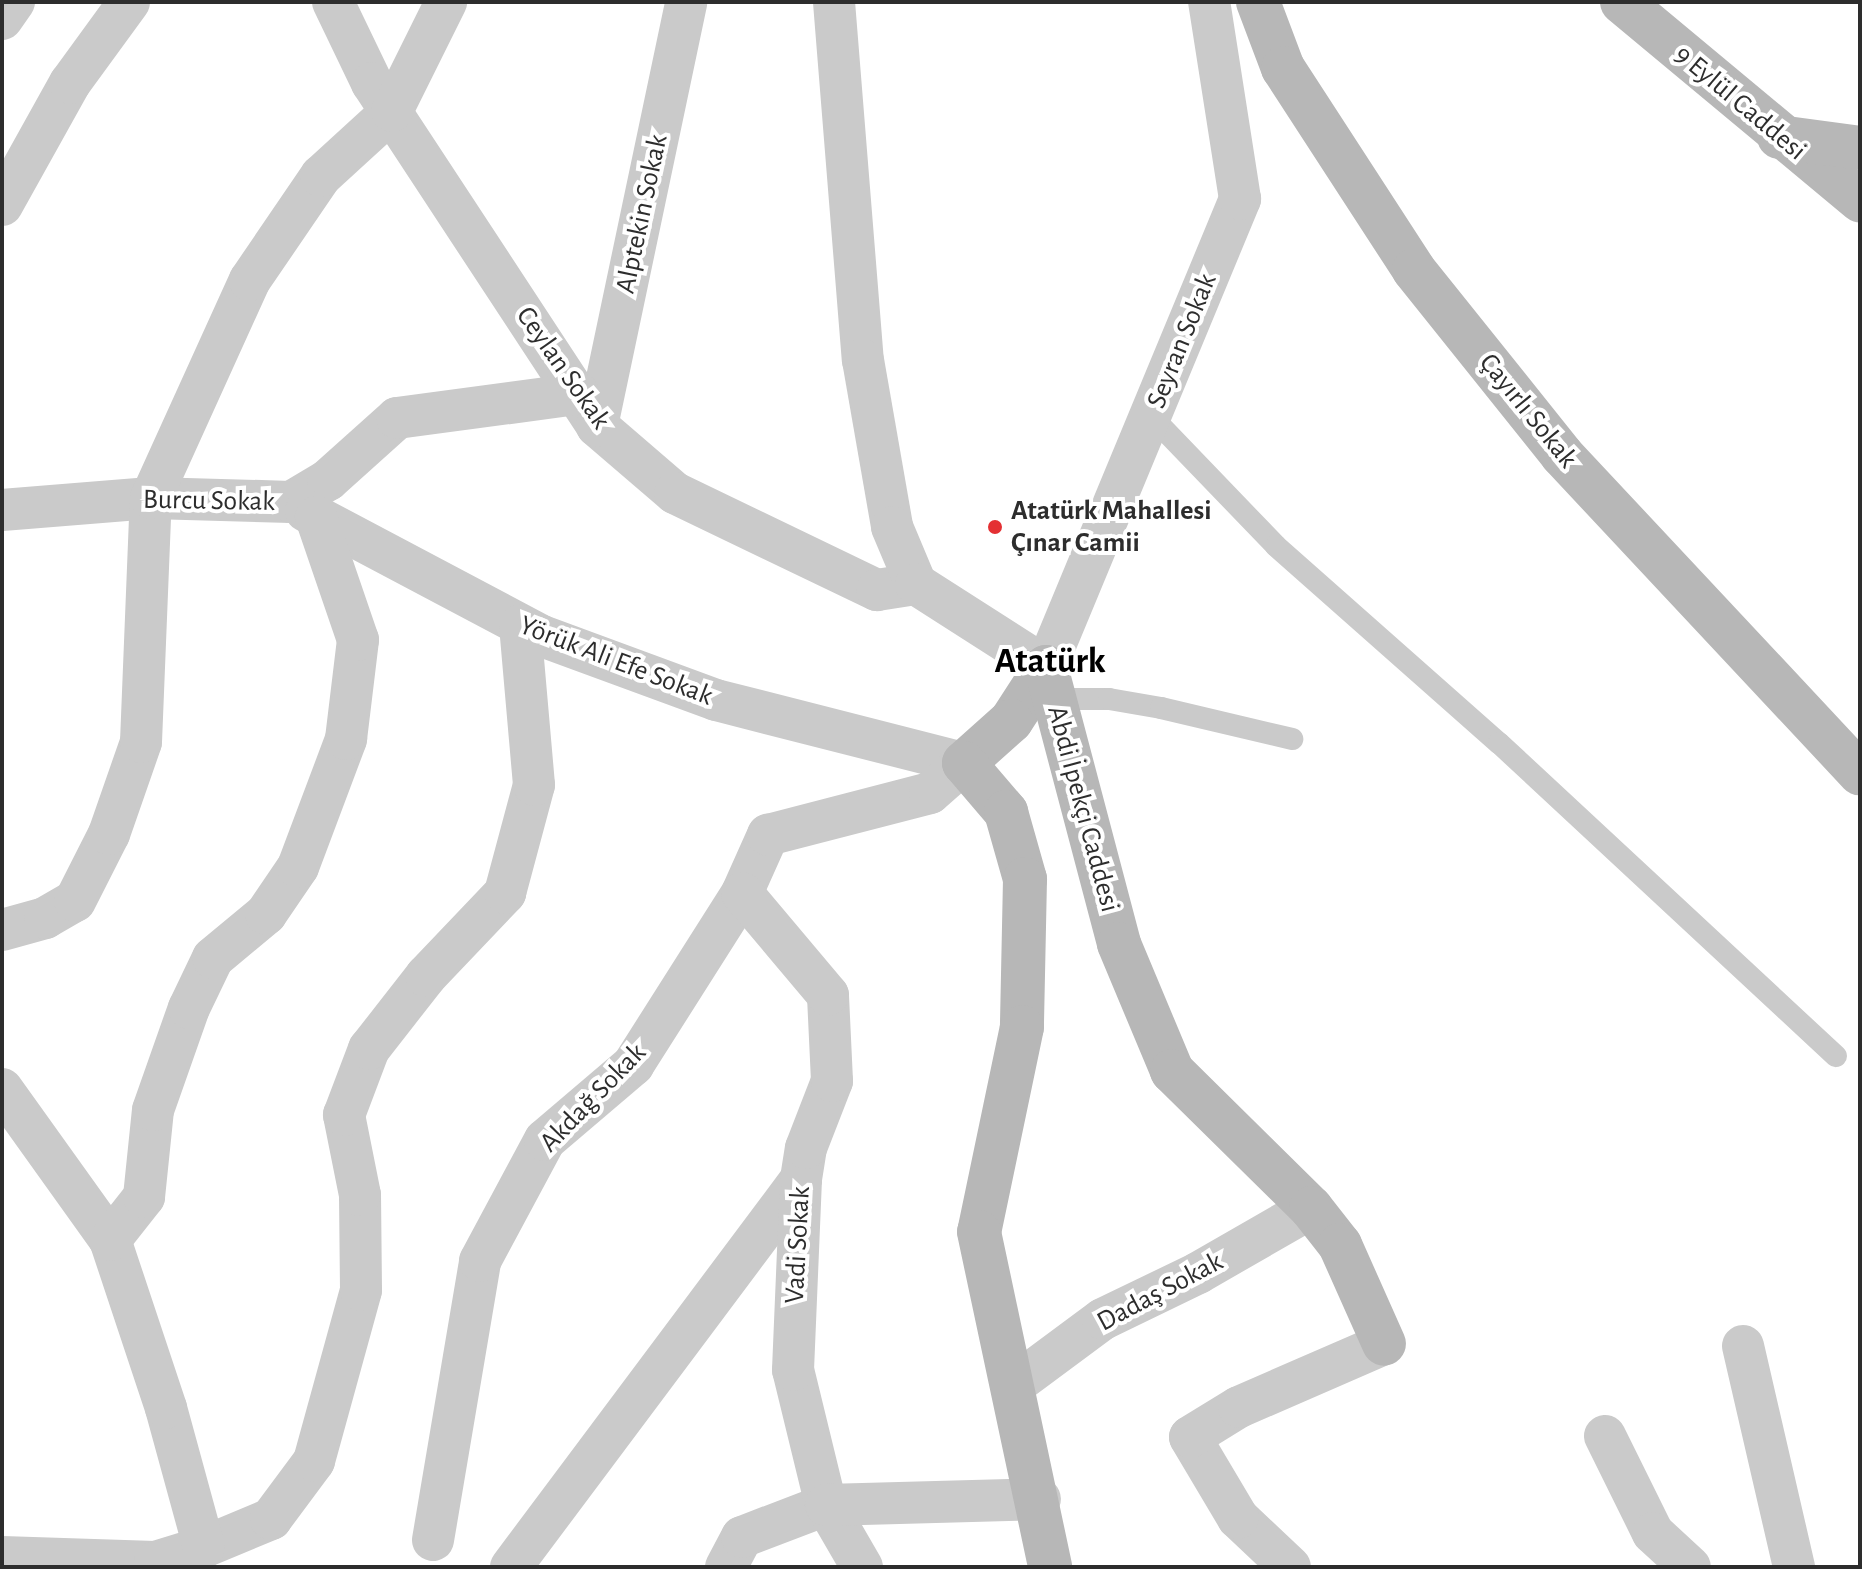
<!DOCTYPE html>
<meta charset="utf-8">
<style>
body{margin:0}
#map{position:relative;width:1862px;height:1569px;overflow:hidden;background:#fff;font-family:"Alegreya Sans",sans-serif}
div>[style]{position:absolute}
.lane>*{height:22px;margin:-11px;padding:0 11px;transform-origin:11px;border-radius:11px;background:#cacaca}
.street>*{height:42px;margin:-21px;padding:0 21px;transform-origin:21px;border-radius:21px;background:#cacaca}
.secondary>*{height:44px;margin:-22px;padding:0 22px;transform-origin:22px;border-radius:22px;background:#b7b7b7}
.dots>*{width:22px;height:22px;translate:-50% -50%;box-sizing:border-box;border:4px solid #fff;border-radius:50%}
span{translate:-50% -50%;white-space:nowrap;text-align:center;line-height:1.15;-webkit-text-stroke:8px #fff;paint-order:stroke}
.street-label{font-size:28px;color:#2d2d2d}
.poi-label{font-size:28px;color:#2d2d2d;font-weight:700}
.left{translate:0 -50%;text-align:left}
.district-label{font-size:36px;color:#000;font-weight:700}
.frame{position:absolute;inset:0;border:4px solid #2d2d2d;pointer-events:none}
</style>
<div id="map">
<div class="lane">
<i style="left:1151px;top:416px;width:180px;rotate:46.1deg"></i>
<i style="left:1276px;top:546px;width:298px;rotate:41.5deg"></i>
<i style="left:1499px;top:743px;width:460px;rotate:42.9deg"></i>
<i style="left:1055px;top:699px;width:54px"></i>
<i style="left:1109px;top:699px;width:53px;rotate:9.8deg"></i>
<i style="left:1161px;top:708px;width:135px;rotate:13.3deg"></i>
</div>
<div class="street">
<i style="left:333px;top:2px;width:90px;rotate:64.3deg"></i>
<i style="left:372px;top:83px;width:410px;rotate:56.7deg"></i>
<i style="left:597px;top:426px;width:103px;rotate:40.7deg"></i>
<i style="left:675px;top:493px;width:224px;rotate:25.7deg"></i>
<i style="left:877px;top:590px;width:39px;rotate:-9deg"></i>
<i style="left:834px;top:2px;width:359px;rotate:85.4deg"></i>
<i style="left:863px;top:360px;width:169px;rotate:80.1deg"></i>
<i style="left:892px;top:527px;width:62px;rotate:67.2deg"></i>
<i style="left:916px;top:584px;width:154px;rotate:32.6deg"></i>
<i style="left:1046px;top:667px;width:507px;rotate:-67.48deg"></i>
<i style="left:1240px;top:199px;width:199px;rotate:-98.9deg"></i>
<i style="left:2px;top:19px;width:21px;rotate:-55deg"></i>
<i style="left:2px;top:205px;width:140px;rotate:-60.9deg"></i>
<i style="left:70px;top:83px;width:100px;rotate:-53.9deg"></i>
<i style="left:597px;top:426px;width:433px;rotate:-78.1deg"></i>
<i style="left:2px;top:510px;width:149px;rotate:-4.6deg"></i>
<i style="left:151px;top:498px;width:140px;rotate:1.6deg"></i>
<i style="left:291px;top:502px;width:43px;rotate:-30.7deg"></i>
<i style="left:328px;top:480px;width:93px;rotate:-41.9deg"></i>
<i style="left:397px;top:418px;width:183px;rotate:-7.6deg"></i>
<i style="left:306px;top:511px;width:267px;rotate:27.9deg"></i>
<i style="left:542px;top:636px;width:185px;rotate:20.2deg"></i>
<i style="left:716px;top:700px;width:256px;rotate:14.3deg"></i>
<i style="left:2px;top:930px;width:45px;rotate:-15.6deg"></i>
<i style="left:45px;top:918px;width:34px;rotate:-30deg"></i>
<i style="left:75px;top:901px;width:75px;rotate:-63.1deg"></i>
<i style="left:109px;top:834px;width:97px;rotate:-70.8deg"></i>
<i style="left:141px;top:742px;width:244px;rotate:-87.7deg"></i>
<i style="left:151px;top:498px;width:239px;rotate:-65.6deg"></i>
<i style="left:250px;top:280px;width:126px;rotate:-55.7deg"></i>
<i style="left:321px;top:176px;width:96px;rotate:-42.5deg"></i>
<i style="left:392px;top:111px;width:122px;rotate:-63.6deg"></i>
<i style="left:2px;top:1089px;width:186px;rotate:54.4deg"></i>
<i style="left:1743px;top:1346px;width:227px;rotate:77deg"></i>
<i style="left:1015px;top:1384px;width:109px;rotate:-36.5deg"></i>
<i style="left:1103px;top:1319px;width:106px;rotate:-25.8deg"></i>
<i style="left:1198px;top:1273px;width:130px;rotate:-29.9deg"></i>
<i style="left:1605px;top:1436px;width:108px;rotate:63.7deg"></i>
<i style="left:1653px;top:1533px;width:50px;rotate:42.6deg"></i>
<i style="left:433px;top:1540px;width:283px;rotate:-80.4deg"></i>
<i style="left:480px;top:1261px;width:137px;rotate:-61.8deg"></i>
<i style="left:545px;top:1140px;width:116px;rotate:-40.4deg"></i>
<i style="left:633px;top:1065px;width:204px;rotate:-57.6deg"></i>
<i style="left:742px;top:893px;width:64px;rotate:-65.9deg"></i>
<i style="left:768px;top:835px;width:167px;rotate:-14.5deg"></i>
<i style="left:930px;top:793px;width:45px;rotate:-41.4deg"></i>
<i style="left:204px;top:1547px;width:73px;rotate:-22.7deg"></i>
<i style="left:271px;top:1519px;width:72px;rotate:-53.4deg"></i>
<i style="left:314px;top:1461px;width:177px;rotate:-74.6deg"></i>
<i style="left:361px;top:1290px;width:95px;rotate:-90.6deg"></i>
<i style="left:360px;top:1195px;width:82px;rotate:-101.3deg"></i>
<i style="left:344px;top:1115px;width:71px;rotate:-69.3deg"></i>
<i style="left:369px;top:1049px;width:93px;rotate:-52deg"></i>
<i style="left:426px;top:976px;width:115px;rotate:-46.4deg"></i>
<i style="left:505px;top:893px;width:112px;rotate:-75deg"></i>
<i style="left:534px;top:785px;width:160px;rotate:-95deg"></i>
<i style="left:2px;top:1557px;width:153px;rotate:1.9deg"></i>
<i style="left:155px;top:1562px;width:51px;rotate:-17deg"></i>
<i style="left:204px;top:1547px;width:144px;rotate:-105.3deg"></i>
<i style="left:166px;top:1408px;width:177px;rotate:-108.4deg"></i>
<i style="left:110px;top:1240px;width:55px;rotate:-51.7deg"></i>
<i style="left:144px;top:1197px;width:87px;rotate:-84.1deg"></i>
<i style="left:153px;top:1110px;width:108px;rotate:-70.6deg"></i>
<i style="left:189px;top:1008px;width:55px;rotate:-64.4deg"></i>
<i style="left:213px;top:958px;width:69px;rotate:-39.7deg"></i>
<i style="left:266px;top:914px;width:57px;rotate:-55.8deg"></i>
<i style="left:298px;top:867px;width:137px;rotate:-69.4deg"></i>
<i style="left:346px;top:739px;width:100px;rotate:-83.1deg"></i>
<i style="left:358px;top:640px;width:130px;rotate:-108.9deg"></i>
<i style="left:511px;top:1567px;width:484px;rotate:-53.2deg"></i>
<i style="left:726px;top:1567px;width:34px;rotate:-62deg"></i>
<i style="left:742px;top:1537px;width:90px;rotate:-20.9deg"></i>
<i style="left:826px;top:1505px;width:139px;rotate:-103.7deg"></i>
<i style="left:793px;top:1370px;width:191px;rotate:-87.6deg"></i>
<i style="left:801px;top:1179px;width:31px;rotate:-81deg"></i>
<i style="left:806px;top:1148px;width:72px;rotate:-68.8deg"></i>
<i style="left:832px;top:1081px;width:86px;rotate:-92.7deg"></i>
<i style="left:828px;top:995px;width:133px;rotate:-130.1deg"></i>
<i style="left:862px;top:1567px;width:72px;rotate:-120.1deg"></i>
<i style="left:826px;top:1505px;width:214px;rotate:-1.6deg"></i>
<i style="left:1290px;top:1567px;width:71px;rotate:-136.7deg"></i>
<i style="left:1238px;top:1518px;width:94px;rotate:-120.7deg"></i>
<i style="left:1190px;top:1437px;width:57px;rotate:-31.5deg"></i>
<i style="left:1239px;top:1407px;width:158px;rotate:-23.5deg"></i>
</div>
<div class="secondary">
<i style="left:1258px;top:2px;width:71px;rotate:69.3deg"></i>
<i style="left:1283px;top:68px;width:241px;rotate:57deg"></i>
<i style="left:1414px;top:270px;width:237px;rotate:51.3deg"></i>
<i style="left:1562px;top:455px;width:436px;rotate:46.9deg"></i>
<i style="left:1622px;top:2px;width:310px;rotate:39.8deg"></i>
<i style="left:1779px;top:137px;width:82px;rotate:7.7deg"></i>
<i style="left:1046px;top:667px;width:64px;rotate:122.9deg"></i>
<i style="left:1011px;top:721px;width:63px;rotate:138.2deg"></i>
<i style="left:964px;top:763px;width:65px;rotate:49.4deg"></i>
<i style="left:1006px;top:812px;width:70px;rotate:74.2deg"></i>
<i style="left:1025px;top:879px;width:148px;rotate:91.2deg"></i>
<i style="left:1022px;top:1027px;width:209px;rotate:101.8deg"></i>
<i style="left:979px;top:1232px;width:342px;rotate:78deg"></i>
<i style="left:1046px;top:667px;width:286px;rotate:75.2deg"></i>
<i style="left:1119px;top:944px;width:138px;rotate:67.3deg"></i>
<i style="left:1172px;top:1071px;width:195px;rotate:44.6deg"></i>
<i style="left:1311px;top:1208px;width:47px;rotate:51.9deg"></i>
<i style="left:1340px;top:1245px;width:108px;rotate:66deg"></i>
</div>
<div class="dots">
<i style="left:995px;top:527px;background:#e43033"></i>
</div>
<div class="street-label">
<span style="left:1740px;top:103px;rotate:40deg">9 Eylül Caddesi</span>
<span style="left:642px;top:214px;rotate:-78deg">Alptekin Sokak</span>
<span style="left:1182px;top:341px;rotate:-68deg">Seyran Sokak</span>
<span style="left:563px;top:368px;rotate:55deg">Ceylan Sokak</span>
<span style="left:1528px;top:411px;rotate:51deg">Çayırlı Sokak</span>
<span style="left:209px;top:501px;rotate:1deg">Burcu Sokak</span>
<span style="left:616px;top:661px;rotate:21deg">Yörük Ali Efe Sokak</span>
<span style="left:1083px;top:809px;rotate:75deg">Abdi İpekçi Caddesi</span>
<span style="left:593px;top:1098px;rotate:-46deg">Akdağ Sokak</span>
<span style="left:798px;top:1245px;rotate:-87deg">Vadi Sokak</span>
<span style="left:1160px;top:1292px;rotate:-28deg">Dadaş Sokak</span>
</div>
<div class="poi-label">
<span class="left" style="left:1011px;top:527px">Atatürk Mahallesi<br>Çınar Camii</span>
</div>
<div class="district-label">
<span style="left:1050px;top:662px">Atatürk</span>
</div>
<div class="frame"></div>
</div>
